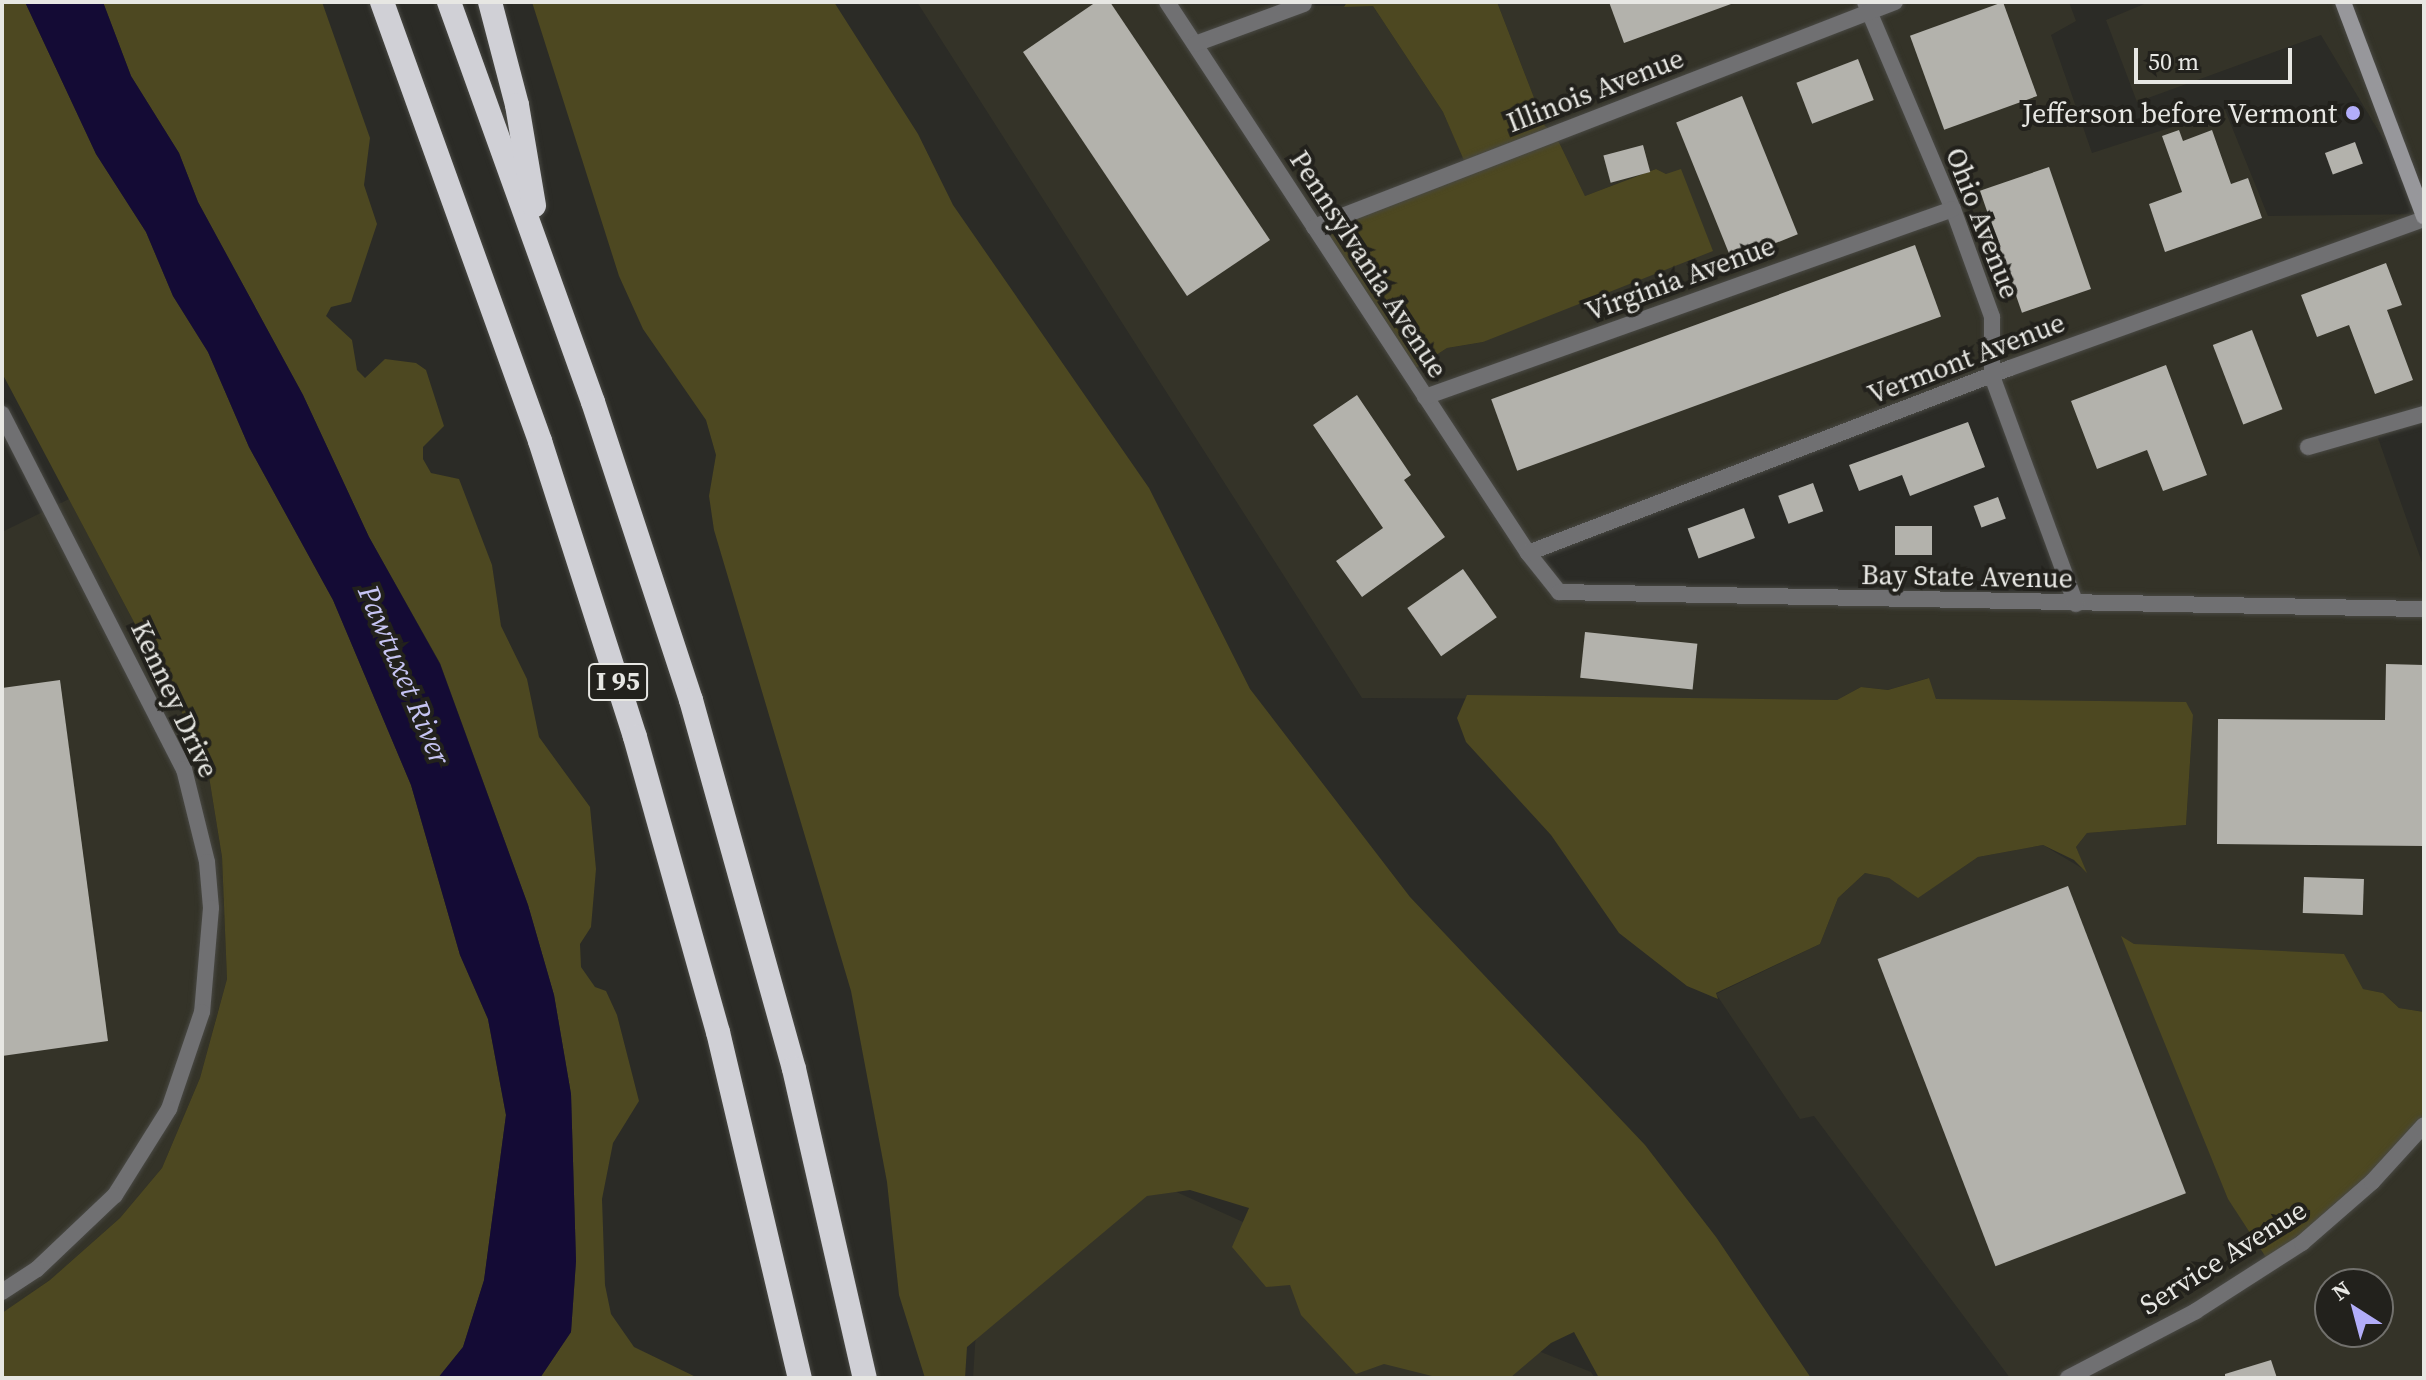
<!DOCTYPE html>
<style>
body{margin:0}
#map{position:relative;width:2426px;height:1380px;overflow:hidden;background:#2b2b26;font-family:"Source Serif 4",serif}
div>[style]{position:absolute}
.built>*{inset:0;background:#343328}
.green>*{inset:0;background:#4d4821}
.water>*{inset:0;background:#140b35}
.building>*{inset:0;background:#b3b2ac;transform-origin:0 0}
.roads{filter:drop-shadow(0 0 2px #494944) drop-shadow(0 0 2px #494944)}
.street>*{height:16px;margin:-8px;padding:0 8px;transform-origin:8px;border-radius:8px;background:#707072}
.secondary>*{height:16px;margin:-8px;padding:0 8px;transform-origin:8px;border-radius:8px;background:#97979b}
.highway>*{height:24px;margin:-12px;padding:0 12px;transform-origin:12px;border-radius:12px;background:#d0d0d6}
.dots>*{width:22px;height:22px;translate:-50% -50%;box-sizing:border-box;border:4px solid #22211c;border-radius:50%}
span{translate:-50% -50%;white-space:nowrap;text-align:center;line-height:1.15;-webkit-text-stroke:8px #22211c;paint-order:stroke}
.shield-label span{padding:2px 6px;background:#22211c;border:2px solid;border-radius:6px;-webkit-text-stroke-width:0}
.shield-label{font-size:26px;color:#e7e7e3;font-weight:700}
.street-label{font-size:28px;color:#e7e7e3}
.poi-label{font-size:28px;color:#e7e7e3}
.right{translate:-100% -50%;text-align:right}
.water-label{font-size:30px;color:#c6c4f3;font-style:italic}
.frame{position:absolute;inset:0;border:4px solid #e7e7e3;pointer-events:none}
.north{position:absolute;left:2314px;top:1268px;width:80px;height:80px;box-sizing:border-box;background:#22211c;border:2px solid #71706c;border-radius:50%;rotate:324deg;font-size:22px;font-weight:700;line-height:32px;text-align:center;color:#e7e7e3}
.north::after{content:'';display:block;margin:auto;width:28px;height:36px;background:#b2adf9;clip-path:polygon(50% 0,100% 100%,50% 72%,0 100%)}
.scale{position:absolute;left:2134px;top:48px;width:158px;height:36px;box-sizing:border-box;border:4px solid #e7e7e3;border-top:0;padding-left:10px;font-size:24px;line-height:28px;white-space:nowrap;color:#e7e7e3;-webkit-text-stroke:6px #22211c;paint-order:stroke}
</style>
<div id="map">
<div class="built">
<i style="clip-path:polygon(evenodd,917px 2px,1373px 6px,1443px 112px,1467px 165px,1412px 370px,1447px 348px,1483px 342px,1666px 174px,1656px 169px,1585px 196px,1554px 132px,1545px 126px,1497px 2px,2069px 2px,2076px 21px,2051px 35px,2092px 153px,2225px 110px,2268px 216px,2424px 214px,2424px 419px,2378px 438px,2424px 568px,2424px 1012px,2399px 1008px,2383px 993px,2134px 944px,2122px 937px,2424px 1118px,2424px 1378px,2010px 1378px,1814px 1116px,1800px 1119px,1716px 994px,1820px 944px,1838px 898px,1865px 873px,1889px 878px,1918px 897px,1978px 857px,2043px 845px,2085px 870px,2076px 847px,2087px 833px,2186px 825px,2193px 715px,1936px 699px,1928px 678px,1888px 690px,1861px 687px,1837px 700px,1362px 698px,917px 2px,1987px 376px,2062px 559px,2065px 602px,1557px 588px,1534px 551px,1987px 376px,917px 2px,2330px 1284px,2378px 1284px,2378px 1332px,2330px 1332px,2330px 1284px)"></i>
<i style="clip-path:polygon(2149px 2px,2424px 2px,2424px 207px,2321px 35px,2137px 102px,2106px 20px)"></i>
<i style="clip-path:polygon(69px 499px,206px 758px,222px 857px,227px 979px,200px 1078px,162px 1168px,120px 1218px,50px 1280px,2px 1313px,2px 532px)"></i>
<i style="clip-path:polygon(1152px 1181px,1458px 1319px,1591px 1372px,1595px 1378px,973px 1378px,976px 1330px)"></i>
</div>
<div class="green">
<i style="clip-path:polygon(2px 2px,25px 2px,96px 154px,146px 232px,173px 296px,208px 352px,249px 447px,333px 600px,411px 785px,460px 955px,488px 1019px,506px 1115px,484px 1281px,463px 1347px,438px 1378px,2px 1378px,2px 1313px,50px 1280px,120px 1218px,162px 1168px,200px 1078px,227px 979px,222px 857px,206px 758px,2px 373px)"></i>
<i style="clip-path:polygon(103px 2px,322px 2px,370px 138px,364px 185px,377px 224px,351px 302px,331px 307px,326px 316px,352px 340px,357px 370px,365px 378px,385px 359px,416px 363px,426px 370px,444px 426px,423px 447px,423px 459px,431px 473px,459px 479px,492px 565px,501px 626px,527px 679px,539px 737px,590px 807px,596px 869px,591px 927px,580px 944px,581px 967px,595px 987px,606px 991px,617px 1015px,639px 1101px,613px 1143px,602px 1199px,605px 1285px,611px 1314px,634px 1347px,698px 1378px,540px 1378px,571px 1332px,576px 1261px,571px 1094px,554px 995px,528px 905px,440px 663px,369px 537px,303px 395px,198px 202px,179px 153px,131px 76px)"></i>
<i style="clip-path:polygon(532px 2px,834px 2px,918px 134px,953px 205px,1149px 488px,1250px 689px,1410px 897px,1645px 1145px,1716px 1237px,1811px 1378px,1599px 1378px,1574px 1332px,1551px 1343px,1510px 1378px,1440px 1378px,1384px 1364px,1356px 1374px,1301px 1315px,1290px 1285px,1266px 1287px,1232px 1247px,1249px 1208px,1190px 1190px,1147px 1196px,967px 1347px,965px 1378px,925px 1378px,899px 1295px,887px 1182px,851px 991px,714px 530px,709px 496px,716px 455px,706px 420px,643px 329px,619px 276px)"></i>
<i style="clip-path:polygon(1347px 2px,1497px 2px,1545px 126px,1554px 132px,1585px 196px,1656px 169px,1666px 174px,1681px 169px,1713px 251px,1483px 342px,1447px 348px,1413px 370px,1320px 224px,1466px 165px,1443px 112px,1373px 6px,1344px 7px)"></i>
<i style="clip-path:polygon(1929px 678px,1936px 699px,2186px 702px,2193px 715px,2186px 825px,2087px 833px,2076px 847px,2087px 873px,2074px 860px,2043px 845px,1978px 857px,1918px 898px,1889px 878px,1865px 873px,1838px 898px,1820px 944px,1716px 993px,1718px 999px,1687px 986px,1619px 933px,1551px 835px,1466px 742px,1457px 718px,1467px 695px,1837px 700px,1861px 687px,1888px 690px)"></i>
<i style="clip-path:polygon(2121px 936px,2134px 944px,2344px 954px,2363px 989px,2383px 993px,2399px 1008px,2424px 1012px,2424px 1118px,2368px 1181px,2274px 1260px,2267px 1259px,2228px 1199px)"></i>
</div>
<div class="water">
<i style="clip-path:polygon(25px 2px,103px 2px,131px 76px,179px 153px,198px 202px,303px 395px,369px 537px,440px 664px,528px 905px,554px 995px,571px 1094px,576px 1261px,571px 1332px,540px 1378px,438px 1378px,463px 1347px,484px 1280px,506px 1115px,488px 1019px,460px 955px,411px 785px,333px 600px,249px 447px,208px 352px,173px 296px,146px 232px,96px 154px)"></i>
</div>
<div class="building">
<i style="clip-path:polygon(1096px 2px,1110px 2px,1270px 240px,1187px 296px,1023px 52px)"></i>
<i style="clip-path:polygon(1609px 2px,1730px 2px,1731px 4px,1624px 43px)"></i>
<i style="left:2003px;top:2px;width:100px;height:99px;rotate:70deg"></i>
<i style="left:1858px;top:59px;width:44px;height:66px;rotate:69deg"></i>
<i style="left:1742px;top:96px;width:149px;height:71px;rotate:68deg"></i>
<i style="clip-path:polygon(2179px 130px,2183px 141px,2212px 130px,2231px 184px,2248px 178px,2262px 218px,2165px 252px,2149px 204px,2182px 192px,2162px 136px)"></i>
<i style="left:2355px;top:142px;width:23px;height:32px;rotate:70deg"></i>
<i style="left:1643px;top:145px;width:28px;height:41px;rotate:75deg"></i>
<i style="left:2049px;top:167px;width:129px;height:73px;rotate:71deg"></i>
<i style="left:1915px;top:245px;width:76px;height:451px;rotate:70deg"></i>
<i style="clip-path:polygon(2386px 263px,2402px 305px,2387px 310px,2413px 380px,2375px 394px,2349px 325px,2317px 337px,2301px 295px)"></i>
<i style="left:2252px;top:330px;width:85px;height:42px;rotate:69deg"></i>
<i style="clip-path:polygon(2166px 365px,2207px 475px,2163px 491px,2147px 450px,2097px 469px,2071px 401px)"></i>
<i style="clip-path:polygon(1357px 395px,1411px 475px,1404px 480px,1445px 537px,1362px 597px,1336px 561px,1383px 528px,1313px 425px)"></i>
<i style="clip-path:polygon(1968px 422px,1985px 467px,1910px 496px,1902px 475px,1859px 491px,1849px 465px)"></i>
<i style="left:1813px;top:483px;width:30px;height:37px;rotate:70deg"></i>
<i style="left:1998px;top:497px;width:23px;height:26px;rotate:70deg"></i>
<i style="left:1744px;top:508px;width:32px;height:60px;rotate:70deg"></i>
<i style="left:1895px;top:526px;width:37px;height:29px"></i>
<i style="left:1463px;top:569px;width:59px;height:68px;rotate:55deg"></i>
<i style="left:1585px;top:632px;width:113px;height:46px;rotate:6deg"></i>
<i style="clip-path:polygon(2386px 664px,2424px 665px,2424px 846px,2217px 844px,2218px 719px,2385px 720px)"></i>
<i style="clip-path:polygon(60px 680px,108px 1041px,2px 1056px,2px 688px)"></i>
<i style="left:2304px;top:877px;width:60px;height:36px;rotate:2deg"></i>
<i style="left:2068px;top:886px;width:329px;height:204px;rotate:69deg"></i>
<i style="clip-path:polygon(2271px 1360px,2277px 1378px,2225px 1378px,2225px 1374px)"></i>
</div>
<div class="roads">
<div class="street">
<i style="left:1167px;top:2px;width:659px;rotate:56.77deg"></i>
<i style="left:1528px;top:553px;width:50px;rotate:51.5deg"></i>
<i style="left:1559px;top:592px;width:865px;rotate:1.13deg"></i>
<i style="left:1865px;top:2px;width:225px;rotate:67deg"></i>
<i style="left:1953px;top:209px;width:115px;rotate:70.1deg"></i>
<i style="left:1992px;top:317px;width:59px;rotate:90deg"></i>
<i style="left:1992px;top:376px;width:243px;rotate:69.8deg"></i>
<i style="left:1195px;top:44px;width:116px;rotate:-20.2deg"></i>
<i style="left:1314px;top:227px;width:623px;rotate:-21.17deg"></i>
<i style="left:1425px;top:397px;width:560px;rotate:-19.6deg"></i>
<i style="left:2px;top:414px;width:399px;rotate:62.9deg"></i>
<i style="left:184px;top:769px;width:96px;rotate:76.1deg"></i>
<i style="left:207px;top:862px;width:46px;rotate:85deg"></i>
<i style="left:211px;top:908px;width:104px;rotate:94.9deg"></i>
<i style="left:202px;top:1012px;width:102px;rotate:108.8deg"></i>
<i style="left:169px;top:1109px;width:102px;rotate:122.1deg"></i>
<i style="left:115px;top:1195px;width:108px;rotate:136.5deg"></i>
<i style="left:37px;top:1269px;width:42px;rotate:146.7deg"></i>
<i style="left:2308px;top:447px;width:121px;rotate:-15.9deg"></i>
<i style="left:1528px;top:553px;width:516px;rotate:-21deg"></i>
<i style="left:2010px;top:368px;width:440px;rotate:-19.8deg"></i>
<i style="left:2068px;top:1378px;width:144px;rotate:-27.6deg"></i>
<i style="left:2196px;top:1311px;width:126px;rotate:-32.7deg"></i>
<i style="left:2302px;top:1243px;width:93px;rotate:-41.1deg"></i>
<i style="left:2372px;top:1182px;width:77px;rotate:-47.6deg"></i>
</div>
<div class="secondary">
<i style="left:2343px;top:2px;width:229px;rotate:69.3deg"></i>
</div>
<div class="highway">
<i style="left:382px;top:2px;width:467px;rotate:70.2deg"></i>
<i style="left:540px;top:441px;width:311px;rotate:72.2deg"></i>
<i style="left:635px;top:737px;width:306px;rotate:74.3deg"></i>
<i style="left:718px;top:1032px;width:356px;rotate:76.7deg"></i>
<i style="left:449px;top:2px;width:425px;rotate:70.2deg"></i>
<i style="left:593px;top:402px;width:314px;rotate:71.8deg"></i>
<i style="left:691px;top:700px;width:383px;rotate:74.4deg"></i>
<i style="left:794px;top:1069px;width:317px;rotate:77.1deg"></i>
<i style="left:490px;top:2px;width:106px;rotate:75.3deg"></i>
<i style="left:517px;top:105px;width:102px;rotate:80.4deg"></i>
</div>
</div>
<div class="dots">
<i style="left:2353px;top:113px;background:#b2adf9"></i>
</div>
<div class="shield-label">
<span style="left:618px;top:682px">I 95</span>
</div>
<div class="street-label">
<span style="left:1595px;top:90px;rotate:-21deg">Illinois Avenue</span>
<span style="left:1983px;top:223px;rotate:69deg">Ohio Avenue</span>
<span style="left:1369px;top:264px;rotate:57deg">Pennsylvania Avenue</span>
<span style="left:1680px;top:278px;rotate:-20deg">Virginia Avenue</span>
<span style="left:1966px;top:358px;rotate:-21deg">Vermont Avenue</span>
<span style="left:1967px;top:576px;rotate:1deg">Bay State Avenue</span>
<span style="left:175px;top:699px;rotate:65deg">Kenney Drive</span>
<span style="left:2223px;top:1257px;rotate:-32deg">Service Avenue</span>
</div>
<div class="poi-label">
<span class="right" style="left:2337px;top:113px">Jefferson before Vermont</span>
</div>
<div class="water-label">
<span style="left:404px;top:675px;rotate:67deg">Pawtuxet River</span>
</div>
<div class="frame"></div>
<div class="north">N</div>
<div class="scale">50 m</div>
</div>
